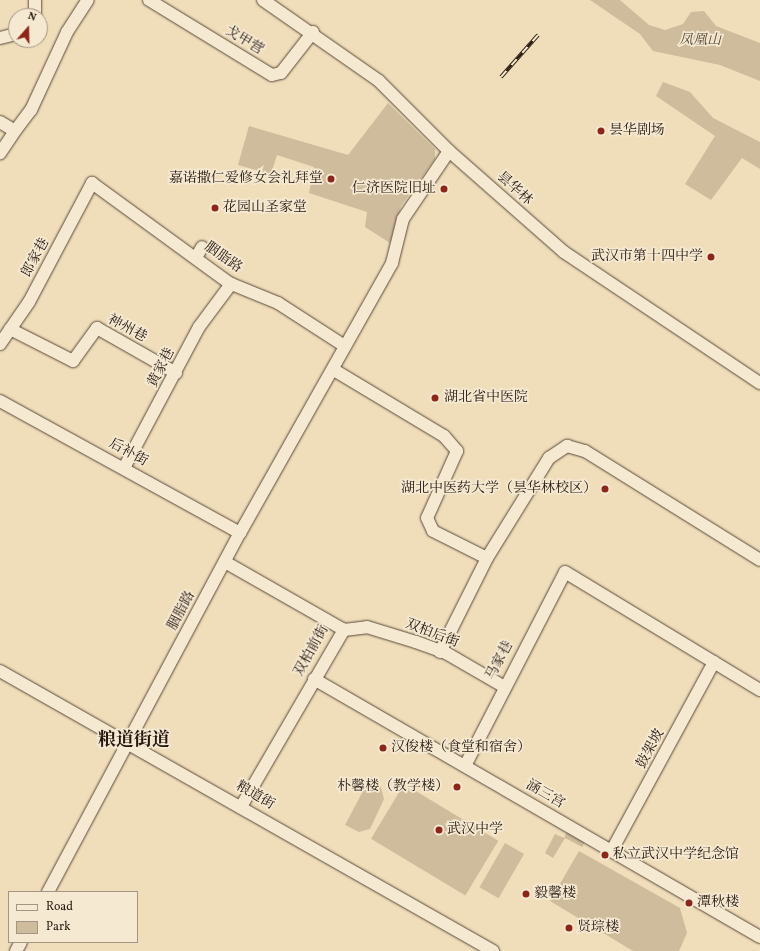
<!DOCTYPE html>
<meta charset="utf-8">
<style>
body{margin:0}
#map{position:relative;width:760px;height:951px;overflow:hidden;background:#f0ddb9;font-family:Vollkorn,"Noto Serif SC",serif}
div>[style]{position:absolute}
.green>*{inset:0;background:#cebc9c;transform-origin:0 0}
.roads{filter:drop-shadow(0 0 1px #58493a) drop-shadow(0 0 1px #58493a)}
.minor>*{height:12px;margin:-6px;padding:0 6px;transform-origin:6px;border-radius:6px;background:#f5e9d2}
.rail>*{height:4px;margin-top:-2px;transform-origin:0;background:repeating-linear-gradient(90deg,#f5e9d2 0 8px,#26180f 0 16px);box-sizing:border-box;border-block:1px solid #26180f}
.dots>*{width:11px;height:11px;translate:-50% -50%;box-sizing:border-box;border:2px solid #f5e9d2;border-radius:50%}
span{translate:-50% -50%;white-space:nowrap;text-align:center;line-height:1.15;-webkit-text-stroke:3.5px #f5e9d2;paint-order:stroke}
.street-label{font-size:14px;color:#26180f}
.park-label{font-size:14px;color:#584939;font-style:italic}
.poi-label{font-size:14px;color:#26180f}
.left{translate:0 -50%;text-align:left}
.right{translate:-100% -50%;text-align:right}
.district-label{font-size:18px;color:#26180f;font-weight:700}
.legend{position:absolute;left:8px;top:891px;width:130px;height:52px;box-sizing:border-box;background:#f5e9d2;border:1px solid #a29584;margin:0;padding:5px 7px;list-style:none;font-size:12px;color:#26180f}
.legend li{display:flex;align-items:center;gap:8px;height:20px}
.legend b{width:20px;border:1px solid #a29584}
.north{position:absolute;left:8px;top:8px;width:40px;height:40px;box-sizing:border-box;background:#f5e9d2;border:1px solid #a29584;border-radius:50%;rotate:20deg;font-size:11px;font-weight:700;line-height:16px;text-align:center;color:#26180f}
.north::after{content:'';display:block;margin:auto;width:14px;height:18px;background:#8f2418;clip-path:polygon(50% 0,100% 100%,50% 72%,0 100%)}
</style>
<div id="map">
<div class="green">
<i style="clip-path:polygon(590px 0,620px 0,649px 25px,665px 30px,683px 24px,691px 12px,704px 11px,716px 26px,760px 43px,760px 81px,720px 65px,653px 51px,640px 34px)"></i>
<i style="clip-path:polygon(663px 82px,690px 92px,713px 118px,760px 142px,760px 169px,742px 158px,711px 200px,685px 184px,715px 136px,656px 96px)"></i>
<i style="clip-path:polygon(388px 103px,435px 149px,435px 159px,401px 206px,390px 243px,365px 227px,367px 212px,309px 193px,314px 167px,277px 155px,271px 174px,238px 165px,249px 126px,348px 155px)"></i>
<i style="clip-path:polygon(371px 776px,380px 784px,384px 799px,370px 829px,359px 832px,345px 825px)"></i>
<i style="left:404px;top:784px;width:110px;height:64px;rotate:31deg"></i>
<i style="clip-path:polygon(569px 826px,588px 837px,582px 847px,565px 838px,553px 858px,545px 853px,555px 834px,564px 838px)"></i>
<i style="left:505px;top:843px;width:22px;height:51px;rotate:30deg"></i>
<i style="clip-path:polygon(579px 851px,680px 908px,687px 933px,679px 951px,633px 951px,550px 901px)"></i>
</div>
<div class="roads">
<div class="minor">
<i style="left:149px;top:0;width:144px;rotate:31.4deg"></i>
<i style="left:272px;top:75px;width:9px;rotate:-13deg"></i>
<i style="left:281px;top:73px;width:52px;rotate:-52deg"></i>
<i style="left:263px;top:0;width:141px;rotate:34.9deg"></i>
<i style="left:379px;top:81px;width:99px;rotate:45deg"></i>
<i style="left:449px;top:151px;width:153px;rotate:41.3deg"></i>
<i style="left:564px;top:252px;width:236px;rotate:33.8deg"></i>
<i style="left:35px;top:16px;width:16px;rotate:-90deg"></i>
<i style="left:0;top:38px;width:16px;rotate:-14deg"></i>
<i style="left:0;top:122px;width:17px;rotate:31deg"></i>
<i style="left:15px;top:131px;width:27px;rotate:124deg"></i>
<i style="left:15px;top:131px;width:26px;rotate:-53deg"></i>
<i style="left:31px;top:110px;width:86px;rotate:-65.2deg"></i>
<i style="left:67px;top:32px;width:38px;rotate:-57deg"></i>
<i style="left:198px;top:254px;width:8px;rotate:-60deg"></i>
<i style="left:10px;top:329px;width:71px;rotate:26.9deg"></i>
<i style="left:73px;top:361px;width:41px;rotate:-54deg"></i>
<i style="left:97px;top:328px;width:91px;rotate:29.7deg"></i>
<i style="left:0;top:344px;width:51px;rotate:-55.4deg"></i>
<i style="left:29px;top:302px;width:135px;rotate:-62.1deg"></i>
<i style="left:92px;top:183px;width:170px;rotate:36.1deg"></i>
<i style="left:229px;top:283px;width:53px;rotate:22.2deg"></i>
<i style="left:278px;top:303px;width:77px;rotate:32.9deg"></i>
<i style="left:334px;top:370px;width:128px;rotate:31deg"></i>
<i style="left:444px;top:436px;width:20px;rotate:49deg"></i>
<i style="left:457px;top:451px;width:73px;rotate:114.1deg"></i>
<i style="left:427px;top:518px;width:14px;rotate:65deg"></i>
<i style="left:433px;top:531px;width:60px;rotate:26.6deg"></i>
<i style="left:0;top:401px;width:274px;rotate:28.8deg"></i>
<i style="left:124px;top:468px;width:160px;rotate:-62deg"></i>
<i style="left:199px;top:327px;width:54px;rotate:-53.3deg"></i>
<i style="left:225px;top:562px;width:137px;rotate:29.7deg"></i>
<i style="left:344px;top:630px;width:23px;rotate:-7deg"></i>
<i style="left:367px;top:627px;width:51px;rotate:17deg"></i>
<i style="left:416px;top:642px;width:32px;rotate:20deg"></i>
<i style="left:446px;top:653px;width:66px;rotate:30.1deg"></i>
<i style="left:440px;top:652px;width:105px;rotate:-63.4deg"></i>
<i style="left:487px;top:558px;width:118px;rotate:-58.2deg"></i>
<i style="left:549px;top:458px;width:22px;rotate:-34deg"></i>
<i style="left:567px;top:446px;width:19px;rotate:16deg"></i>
<i style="left:585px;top:451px;width:206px;rotate:31.9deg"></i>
<i style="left:0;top:671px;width:567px;rotate:29.59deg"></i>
<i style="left:314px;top:679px;width:515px;rotate:30.05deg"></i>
<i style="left:465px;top:766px;width:218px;rotate:-62.7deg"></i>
<i style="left:565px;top:572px;width:228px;rotate:31.2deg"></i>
<i style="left:242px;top:805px;width:203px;rotate:-59.8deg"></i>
<i style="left:612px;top:850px;width:214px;rotate:-61.5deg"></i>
<i style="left:48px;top:892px;width:407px;rotate:-61.9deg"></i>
<i style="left:240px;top:533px;width:310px;rotate:-60.6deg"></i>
<i style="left:392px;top:263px;width:45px;rotate:-76deg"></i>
<i style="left:403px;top:219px;width:82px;rotate:-55.9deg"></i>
<i style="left:16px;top:951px;width:10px;rotate:-61deg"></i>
</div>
</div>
<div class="rail">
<i style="left:501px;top:77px;width:56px;rotate:-48.6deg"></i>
</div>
<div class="dots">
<i style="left:601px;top:131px;background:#8f2418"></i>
<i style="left:331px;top:179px;background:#8f2418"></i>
<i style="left:444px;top:189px;background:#8f2418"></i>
<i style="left:215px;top:208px;background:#8f2418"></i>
<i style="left:711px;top:257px;background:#8f2418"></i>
<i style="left:435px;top:398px;background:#8f2418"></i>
<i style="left:605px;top:489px;background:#8f2418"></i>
<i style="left:383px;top:748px;background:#8f2418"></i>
<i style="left:457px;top:787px;background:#8f2418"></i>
<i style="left:439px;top:830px;background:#8f2418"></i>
<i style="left:605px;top:855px;background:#8f2418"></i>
<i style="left:526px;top:894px;background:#8f2418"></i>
<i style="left:689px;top:903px;background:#8f2418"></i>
<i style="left:569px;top:928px;background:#8f2418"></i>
</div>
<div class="street-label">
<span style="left:244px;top:41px;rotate:31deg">戈甲营</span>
<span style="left:514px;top:189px;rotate:42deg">昙华林</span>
<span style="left:36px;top:258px;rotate:-61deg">郎家巷</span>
<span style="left:223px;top:258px;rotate:35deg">胭脂路</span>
<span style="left:127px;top:329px;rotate:28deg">神州巷</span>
<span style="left:162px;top:368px;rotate:-63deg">黄家巷</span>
<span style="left:128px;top:453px;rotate:29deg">后补街</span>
<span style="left:182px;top:611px;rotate:-62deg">胭脂路</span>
<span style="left:432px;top:634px;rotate:21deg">双柏后街</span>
<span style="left:312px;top:651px;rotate:-61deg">双柏前街</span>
<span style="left:500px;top:661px;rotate:-62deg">马家巷</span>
<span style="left:651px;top:749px;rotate:-62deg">鼓架坡</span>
<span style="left:545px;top:795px;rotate:30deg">涵三宫</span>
<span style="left:255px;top:796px;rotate:30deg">粮道街</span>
</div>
<div class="park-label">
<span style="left:700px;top:41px">凤凰山</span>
</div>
<div class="poi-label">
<span class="left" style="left:609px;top:131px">昙华剧场</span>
<span class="right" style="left:323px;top:179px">嘉诺撒仁爱修女会礼拜堂</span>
<span class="right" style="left:436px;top:189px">仁济医院旧址</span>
<span class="left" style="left:223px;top:208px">花园山圣家堂</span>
<span class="right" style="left:703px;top:257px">武汉市第十四中学</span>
<span class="left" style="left:444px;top:398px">湖北省中医院</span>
<span class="right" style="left:597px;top:489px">湖北中医药大学（昙华林校区）</span>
<span class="left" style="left:391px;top:748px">汉俊楼（食堂和宿舍）</span>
<span class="right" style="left:449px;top:787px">朴馨楼（教学楼）</span>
<span class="left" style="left:447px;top:830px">武汉中学</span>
<span class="left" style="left:613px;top:855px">私立武汉中学纪念馆</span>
<span class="left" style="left:534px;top:894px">毅馨楼</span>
<span class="left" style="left:697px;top:903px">潭秋楼</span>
<span class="left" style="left:577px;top:928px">贤琮楼</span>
</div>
<div class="district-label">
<span style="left:134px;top:741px">粮道街道</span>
</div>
<ul class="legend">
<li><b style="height:5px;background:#f5e9d2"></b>Road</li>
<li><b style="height:11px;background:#cebc9c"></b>Park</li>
</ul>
<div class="north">N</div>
</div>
